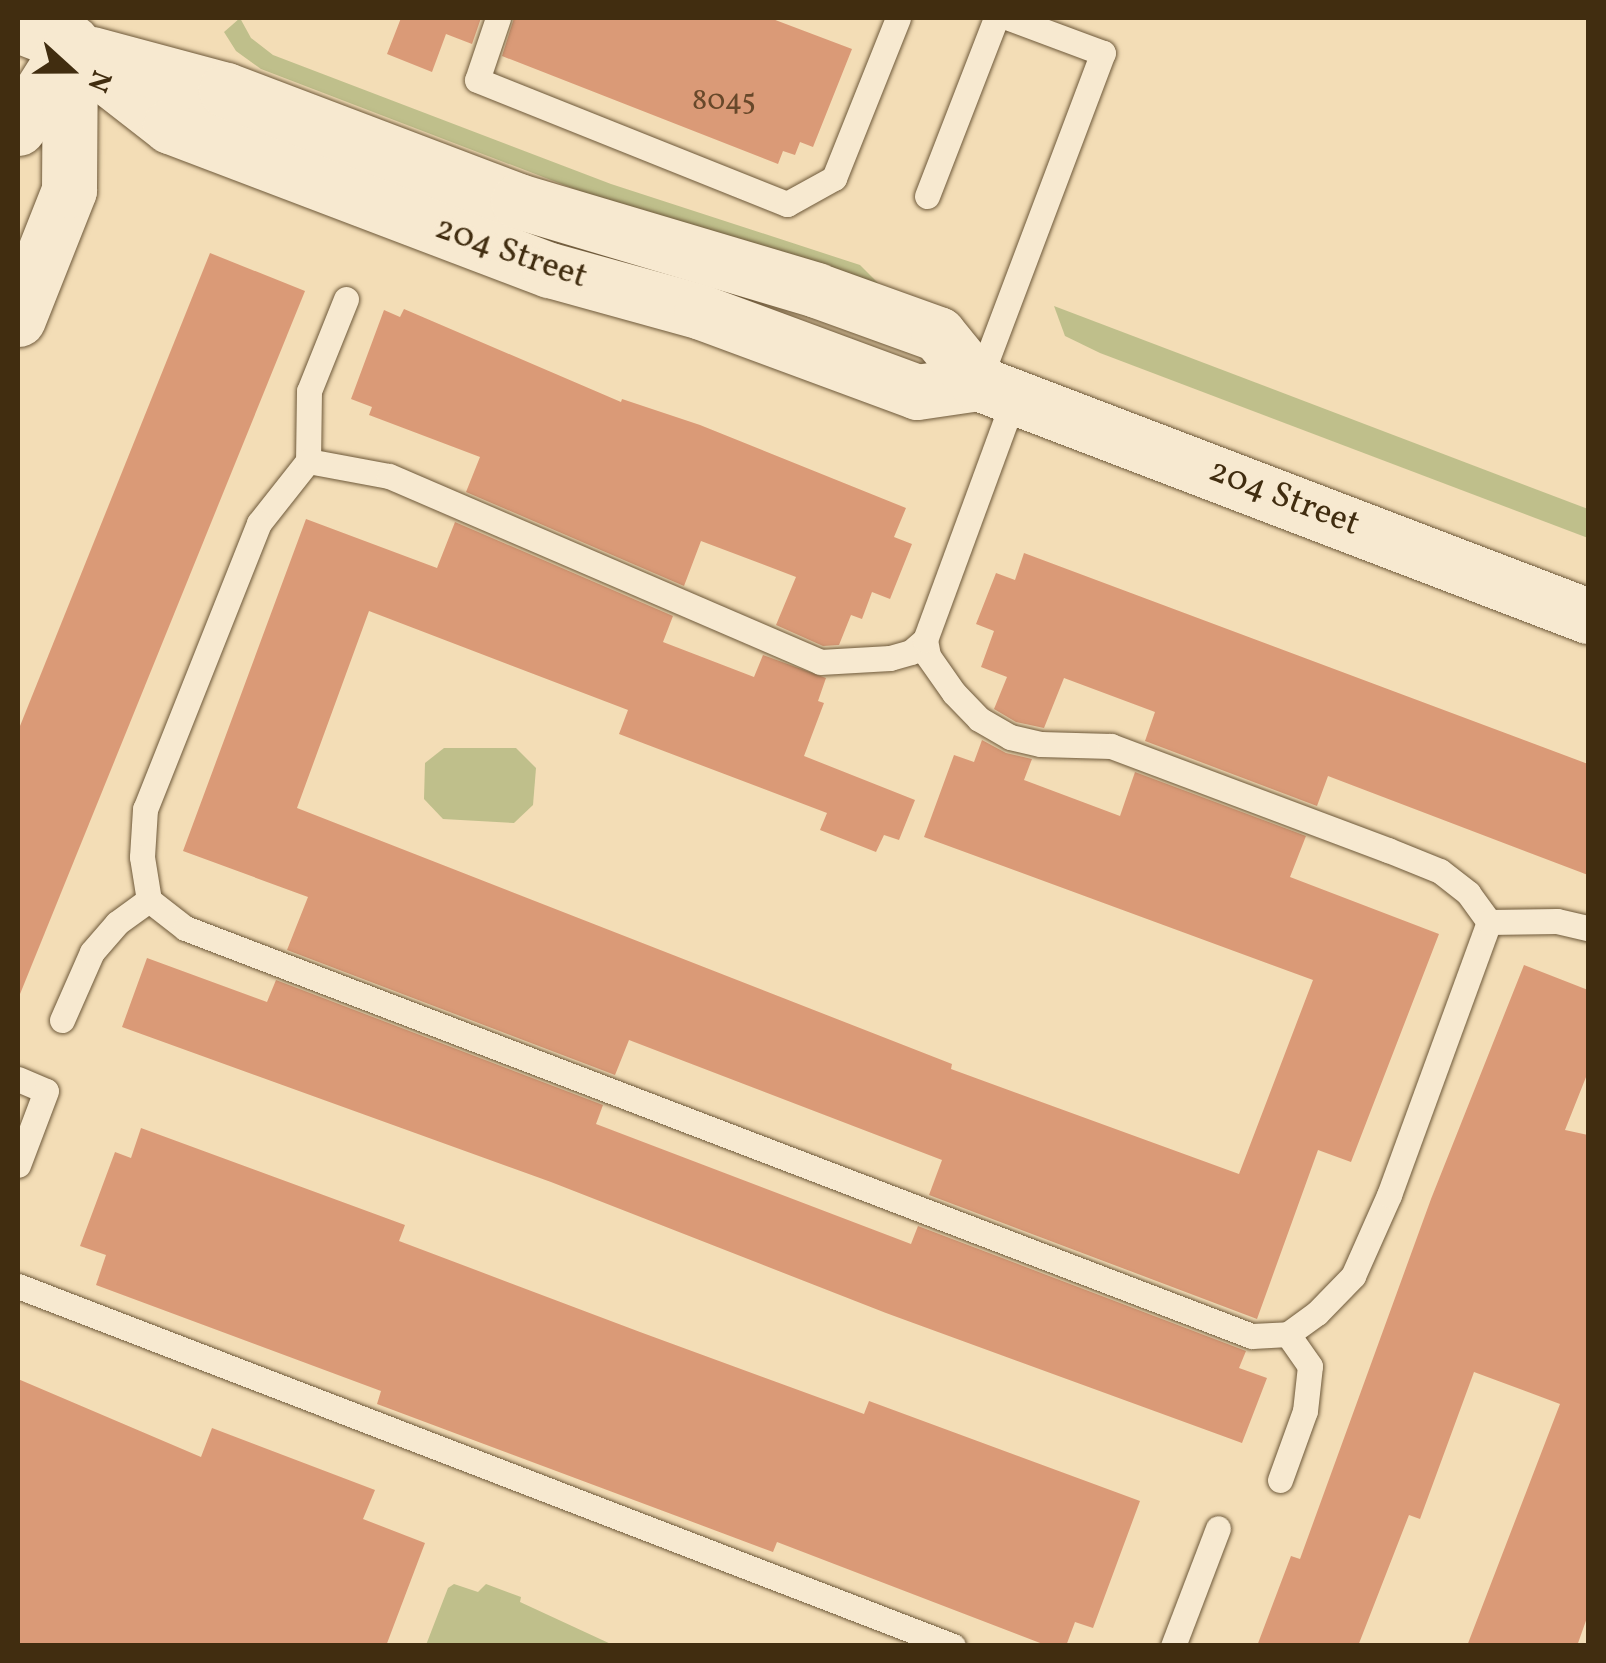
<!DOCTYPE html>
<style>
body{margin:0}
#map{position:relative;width:1606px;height:1663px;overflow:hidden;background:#f3ddb6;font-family:Vollkorn,serif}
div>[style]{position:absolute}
.green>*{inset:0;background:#bfbf8b}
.building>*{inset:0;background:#da9a77}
.roads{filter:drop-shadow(0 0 2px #6e593a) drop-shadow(0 0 2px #6e593a)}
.lane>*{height:25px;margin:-12.5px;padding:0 12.5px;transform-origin:12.5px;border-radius:12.5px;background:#f7e9d0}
.street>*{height:50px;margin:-25px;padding:0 25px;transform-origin:25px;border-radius:25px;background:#f7e9d0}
.secondary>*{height:55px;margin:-27.5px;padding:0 27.5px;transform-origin:27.5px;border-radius:27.5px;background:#f7e9d0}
span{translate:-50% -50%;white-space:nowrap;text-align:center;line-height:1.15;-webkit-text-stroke:9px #f7e9d0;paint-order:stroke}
.number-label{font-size:30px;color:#67482a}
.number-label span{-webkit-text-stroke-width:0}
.street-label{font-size:35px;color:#412d10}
.frame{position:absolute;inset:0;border:20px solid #412d10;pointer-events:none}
.north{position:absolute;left:20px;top:20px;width:100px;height:100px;-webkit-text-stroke:8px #f7e9d0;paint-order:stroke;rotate:111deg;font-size:28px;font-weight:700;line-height:40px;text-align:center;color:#412d10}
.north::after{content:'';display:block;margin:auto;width:35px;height:45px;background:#412d10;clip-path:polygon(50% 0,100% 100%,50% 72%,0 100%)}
</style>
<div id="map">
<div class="green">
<i style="clip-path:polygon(240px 18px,251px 38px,273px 55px,611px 184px,860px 265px,883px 288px,650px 218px,261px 69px,236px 51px,224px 32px)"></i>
<i style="clip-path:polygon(1054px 306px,1588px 509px,1588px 538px,1100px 353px,1065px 336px)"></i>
<i style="clip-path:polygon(444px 748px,516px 748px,536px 768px,533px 805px,514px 823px,443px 819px,424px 799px,425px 763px)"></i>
<i style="clip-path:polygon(454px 1584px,478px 1592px,486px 1584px,521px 1597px,520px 1602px,613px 1645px,426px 1645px,448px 1588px)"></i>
</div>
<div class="building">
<i style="clip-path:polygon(401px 18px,481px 18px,472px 44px,446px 34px,432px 72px,387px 54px)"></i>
<i style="clip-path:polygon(514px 18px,770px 18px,852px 49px,813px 147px,800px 142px,795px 155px,783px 151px,778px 164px,502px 56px)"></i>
<i style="clip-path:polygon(210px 253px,305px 291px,18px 999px,18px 731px)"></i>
<i style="clip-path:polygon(404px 309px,621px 402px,622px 399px,700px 425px,906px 508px,894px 537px,912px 544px,890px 599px,872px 592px,862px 619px,851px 615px,839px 645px,823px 646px,776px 625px,796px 577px,701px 541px,684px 586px,466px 492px,480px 457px,369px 415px,372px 407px,351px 399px,384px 310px,400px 317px)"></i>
<i style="clip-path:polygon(306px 519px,437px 568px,455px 522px,673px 616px,663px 642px,754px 677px,763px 655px,826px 678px,818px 701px,824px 703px,804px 756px,915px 800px,899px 840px,884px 835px,876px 852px,820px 830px,827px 813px,619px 734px,628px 710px,369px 611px,297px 808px,952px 1064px,951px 1069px,1239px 1174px,1313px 980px,924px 837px,954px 755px,974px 762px,982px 740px,1006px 753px,1032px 759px,1024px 780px,1120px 816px,1135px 772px,1306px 836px,1290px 877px,1439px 934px,1351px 1162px,1318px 1150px,1257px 1319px,929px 1195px,942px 1160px,629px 1040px,615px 1075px,287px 950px,308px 897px,183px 851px)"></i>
<i style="clip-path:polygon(1024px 553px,1588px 764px,1588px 875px,1328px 776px,1317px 806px,1145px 741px,1155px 712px,1064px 678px,1044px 728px,1016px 722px,994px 709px,1007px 677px,981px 667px,994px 631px,976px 624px,996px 573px,1015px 580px)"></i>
<i style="clip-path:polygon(147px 958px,267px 1002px,276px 980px,603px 1105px,596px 1124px,911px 1244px,918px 1226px,1246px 1351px,1239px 1368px,1267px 1378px,1242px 1443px,886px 1313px,551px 1182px,122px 1027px)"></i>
<i style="clip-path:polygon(1524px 965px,1588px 990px,1588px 1072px,1565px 1130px,1588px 1135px,1588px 1615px,1577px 1646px,1467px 1646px,1560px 1404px,1474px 1372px,1420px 1519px,1409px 1515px,1358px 1646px,1257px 1646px,1291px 1556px,1300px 1559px,1431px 1199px)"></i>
<i style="clip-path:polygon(141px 1128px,405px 1225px,399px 1241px,640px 1332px,864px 1414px,869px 1401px,1140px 1501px,1093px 1628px,1075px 1622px,1066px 1646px,1048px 1646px,777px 1542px,773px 1552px,377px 1404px,381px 1391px,96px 1285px,106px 1255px,80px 1246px,115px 1152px,131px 1158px)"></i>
<i style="clip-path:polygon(18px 1379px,201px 1457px,212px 1428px,375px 1490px,363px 1519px,425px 1543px,386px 1646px,18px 1646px)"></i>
</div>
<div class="roads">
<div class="lane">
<i style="left:498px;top:18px;width:65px;rotate:108.7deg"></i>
<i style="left:477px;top:80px;width:334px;rotate:21.8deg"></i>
<i style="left:787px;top:204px;width:54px;rotate:-29deg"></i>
<i style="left:834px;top:178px;width:172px;rotate:-68.2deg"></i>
<i style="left:927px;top:196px;width:191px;rotate:-68.8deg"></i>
<i style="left:346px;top:299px;width:99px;rotate:111.9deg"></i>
<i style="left:309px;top:391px;width:70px;rotate:90.8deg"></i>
<i style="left:308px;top:461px;width:79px;rotate:128.3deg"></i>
<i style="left:259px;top:523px;width:308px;rotate:111.7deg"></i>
<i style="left:145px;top:809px;width:48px;rotate:93.6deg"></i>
<i style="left:142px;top:857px;width:44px;rotate:80.8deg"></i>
<i style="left:149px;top:900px;width:46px;rotate:37.9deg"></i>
<i style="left:185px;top:928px;width:1142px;rotate:20.93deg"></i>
<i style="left:1252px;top:1336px;width:36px;rotate:-3deg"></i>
<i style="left:1288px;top:1334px;width:36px;rotate:-36deg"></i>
<i style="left:1317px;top:1313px;width:52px;rotate:-45.8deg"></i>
<i style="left:1353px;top:1276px;width:89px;rotate:-66deg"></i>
<i style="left:1389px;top:1195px;width:291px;rotate:-69.9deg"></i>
<i style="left:978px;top:383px;width:353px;rotate:-69.3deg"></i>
<i style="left:1103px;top:53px;width:100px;rotate:-159.6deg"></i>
<i style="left:308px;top:461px;width:82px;rotate:10.5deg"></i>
<i style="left:389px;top:476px;width:469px;rotate:23.3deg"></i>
<i style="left:820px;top:662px;width:70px;rotate:-3.3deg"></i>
<i style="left:890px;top:658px;width:22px;rotate:-16deg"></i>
<i style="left:911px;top:652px;width:18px;rotate:-41deg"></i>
<i style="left:925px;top:640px;width:16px;rotate:79deg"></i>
<i style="left:928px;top:656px;width:45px;rotate:54.9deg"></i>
<i style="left:954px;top:693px;width:36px;rotate:46deg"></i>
<i style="left:979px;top:719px;width:36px;rotate:30deg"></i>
<i style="left:1010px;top:737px;width:31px;rotate:13deg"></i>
<i style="left:1040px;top:744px;width:71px;rotate:1.6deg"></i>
<i style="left:1111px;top:746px;width:296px;rotate:20.6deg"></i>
<i style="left:1388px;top:850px;width:56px;rotate:22deg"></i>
<i style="left:1440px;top:871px;width:36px;rotate:38deg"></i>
<i style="left:1468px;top:893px;width:36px;rotate:54deg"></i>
<i style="left:1489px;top:922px;width:68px;rotate:-0.8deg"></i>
<i style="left:1557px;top:921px;width:32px;rotate:13deg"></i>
<i style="left:925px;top:640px;width:260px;rotate:-69.8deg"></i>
<i style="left:62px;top:1020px;width:74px;rotate:-66.2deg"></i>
<i style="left:92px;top:952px;width:38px;rotate:-49deg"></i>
<i style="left:117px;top:923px;width:39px;rotate:-36deg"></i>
<i style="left:18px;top:1079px;width:30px;rotate:23deg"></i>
<i style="left:46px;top:1091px;width:79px;rotate:110.7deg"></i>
<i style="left:18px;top:1286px;width:1002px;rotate:21.06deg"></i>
<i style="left:1280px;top:1480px;width:73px;rotate:-70.1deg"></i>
<i style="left:1305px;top:1411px;width:45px;rotate:-83.7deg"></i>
<i style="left:1310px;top:1366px;width:39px;rotate:-125deg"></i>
<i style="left:1173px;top:1646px;width:126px;rotate:-69.1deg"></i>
</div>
<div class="street">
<i style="left:18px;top:28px;width:56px;rotate:21deg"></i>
</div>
<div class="secondary">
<i style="left:70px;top:48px;width:127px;rotate:38deg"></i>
<i style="left:170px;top:126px;width:406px;rotate:20.8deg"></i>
<i style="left:550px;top:270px;width:157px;rotate:15.5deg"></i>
<i style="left:701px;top:312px;width:230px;rotate:20.3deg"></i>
<i style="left:917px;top:392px;width:62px;rotate:-8.4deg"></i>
<i style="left:978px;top:383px;width:653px;rotate:20.91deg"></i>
<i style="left:92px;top:54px;width:139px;rotate:15deg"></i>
<i style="left:226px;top:90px;width:312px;rotate:20.8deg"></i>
<i style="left:518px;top:201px;width:311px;rotate:16.6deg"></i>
<i style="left:816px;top:290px;width:130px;rotate:19.8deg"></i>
<i style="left:938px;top:334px;width:63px;rotate:50.8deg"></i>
<i style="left:18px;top:128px;width:101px;rotate:-57.6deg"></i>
<i style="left:18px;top:319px;width:139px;rotate:-68.4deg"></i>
<i style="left:69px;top:190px;width:142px;rotate:-89.6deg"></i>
</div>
</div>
<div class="number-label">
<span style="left:724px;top:101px">8045</span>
</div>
<div class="street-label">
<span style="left:511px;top:253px;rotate:19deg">204 Street</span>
<span style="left:1284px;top:498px;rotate:21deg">204 Street</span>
</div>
<div class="frame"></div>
<div class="north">N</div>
</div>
